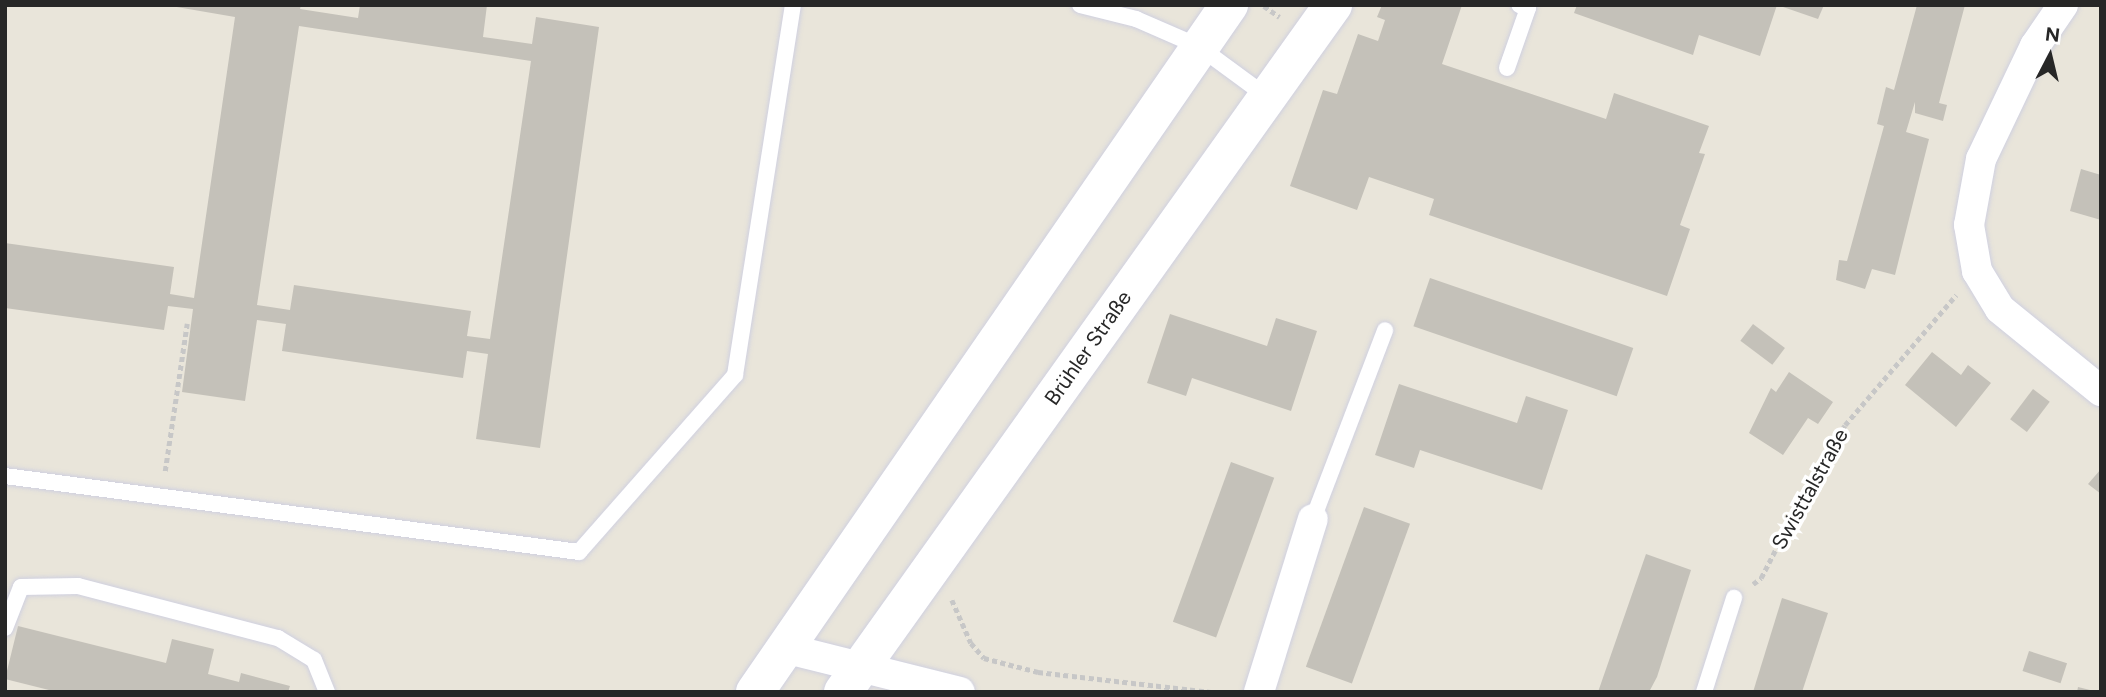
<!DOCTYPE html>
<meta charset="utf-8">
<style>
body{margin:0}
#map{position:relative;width:2106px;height:697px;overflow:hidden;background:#e9e5da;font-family:Figtree,sans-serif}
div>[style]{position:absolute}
.building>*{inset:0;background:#c4c1b9;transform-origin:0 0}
.path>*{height:4.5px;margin-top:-2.25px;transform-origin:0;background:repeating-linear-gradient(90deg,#c7c7c7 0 5px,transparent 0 8.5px)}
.roads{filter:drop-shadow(0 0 2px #cfd0e0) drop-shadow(0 0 2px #cfd0e0)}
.lane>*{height:16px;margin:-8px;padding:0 8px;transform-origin:8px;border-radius:8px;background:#fff}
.street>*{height:30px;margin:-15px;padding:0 15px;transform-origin:15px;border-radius:15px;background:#fff}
.secondary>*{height:38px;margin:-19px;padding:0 19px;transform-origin:19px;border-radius:19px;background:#fff}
span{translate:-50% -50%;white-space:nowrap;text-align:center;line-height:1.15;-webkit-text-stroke:7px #fff;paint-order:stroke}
.street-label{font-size:21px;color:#272727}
.frame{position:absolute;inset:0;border:7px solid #272727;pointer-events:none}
.north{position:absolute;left:2015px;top:21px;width:70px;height:70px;-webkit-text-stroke:5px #fff;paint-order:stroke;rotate:7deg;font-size:19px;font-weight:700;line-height:28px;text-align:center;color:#272727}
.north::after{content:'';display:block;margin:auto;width:24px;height:32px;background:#272727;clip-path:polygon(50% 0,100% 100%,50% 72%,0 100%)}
</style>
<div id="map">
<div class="building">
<i style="clip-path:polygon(evenodd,165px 5px,301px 5px,300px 9px,358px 18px,360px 5px,487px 5px,483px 37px,532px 44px,536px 17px,599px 27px,540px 448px,476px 439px,488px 354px,467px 351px,463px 378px,282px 351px,286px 324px,257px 320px,245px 401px,182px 392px,193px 309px,168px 306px,164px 330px,5px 308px,5px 243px,174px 267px,170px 294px,194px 298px,235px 17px,165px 5px,299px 26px,531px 61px,490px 339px,467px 336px,471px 311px,294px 285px,290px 310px,257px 305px,299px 26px)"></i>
<i style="clip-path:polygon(1382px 5px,1462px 5px,1442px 64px,1606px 119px,1614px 93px,1709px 126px,1699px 153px,1705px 154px,1680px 225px,1690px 229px,1667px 296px,1429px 215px,1434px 199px,1369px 177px,1357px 210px,1290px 186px,1323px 90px,1337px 94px,1358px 34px,1378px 41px,1385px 20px,1377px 17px)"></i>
<i style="clip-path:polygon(1577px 5px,1777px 5px,1760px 56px,1699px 35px,1693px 55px,1574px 13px)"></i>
<i style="clip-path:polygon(1777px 5px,1824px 5px,1818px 19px)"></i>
<i style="clip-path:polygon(1917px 5px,1965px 5px,1939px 103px,1947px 105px,1943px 121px,1915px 113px,1915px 102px,1906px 132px,1929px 139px,1895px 275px,1872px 269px,1865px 289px,1836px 280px,1839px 260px,1847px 261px,1884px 126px,1877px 124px,1886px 87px,1894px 90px)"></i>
<i style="clip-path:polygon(2081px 169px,2101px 175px,2101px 220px,2070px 211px)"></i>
<i style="left:1430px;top:278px;width:215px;height:51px;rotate:19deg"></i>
<i style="clip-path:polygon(1170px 314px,1267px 346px,1276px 318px,1317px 331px,1291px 411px,1192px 378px,1186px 396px,1147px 383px)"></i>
<i style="left:1753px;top:324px;width:40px;height:21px;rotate:37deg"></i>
<i style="clip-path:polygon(1932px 352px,1961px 375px,1968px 365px,1991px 383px,1956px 427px,1905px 385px)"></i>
<i style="clip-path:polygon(1789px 372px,1833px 402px,1818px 424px,1808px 418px,1783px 455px,1749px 433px,1771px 388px,1776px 392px)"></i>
<i style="clip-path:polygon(1399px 384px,1517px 423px,1526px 396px,1568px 410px,1542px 490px,1420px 450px,1414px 468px,1375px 455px)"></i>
<i style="left:2033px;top:389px;width:21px;height:38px;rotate:37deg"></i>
<i style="left:1231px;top:462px;width:46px;height:170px;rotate:20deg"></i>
<i style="clip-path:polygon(2101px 469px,2101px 494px,2088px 484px)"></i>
<i style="left:1364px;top:507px;width:49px;height:170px;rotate:20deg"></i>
<i style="clip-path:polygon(1646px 554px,1691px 570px,1657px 677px,1649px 692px,1598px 692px)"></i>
<i style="clip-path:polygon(1782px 598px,1828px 613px,1802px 692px,1753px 692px)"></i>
<i style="clip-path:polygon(18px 626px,166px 663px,172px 639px,214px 649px,208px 674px,239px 682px,241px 673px,290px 686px,288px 692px,57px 692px,5px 679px)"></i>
<i style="left:2029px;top:651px;width:40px;height:21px;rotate:18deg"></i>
<i style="clip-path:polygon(2078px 687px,2094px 691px,2094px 692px,2077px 692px)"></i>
</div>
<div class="path">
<i style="left:1264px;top:6px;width:19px;rotate:35deg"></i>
<i style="left:165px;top:471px;width:149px;rotate:-81.5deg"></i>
<i style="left:1753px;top:584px;width:10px;rotate:-37deg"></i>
<i style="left:1761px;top:578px;width:129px;rotate:-62.8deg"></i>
<i style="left:1820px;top:463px;width:45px;rotate:-56.7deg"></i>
<i style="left:1845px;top:425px;width:171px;rotate:-49.5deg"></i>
<i style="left:952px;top:600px;width:47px;rotate:66.2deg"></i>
<i style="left:971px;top:643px;width:20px;rotate:49deg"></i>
<i style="left:984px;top:658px;width:56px;rotate:14.5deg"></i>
<i style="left:1038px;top:672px;width:174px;rotate:6.6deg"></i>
</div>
<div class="roads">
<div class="lane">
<i style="left:1080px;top:5px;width:58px;rotate:14deg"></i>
<i style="left:1136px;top:19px;width:68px;rotate:23.5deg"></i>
<i style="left:1198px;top:46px;width:84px;rotate:36.3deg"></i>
<i style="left:1507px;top:68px;width:64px;rotate:-70.7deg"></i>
<i style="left:1528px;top:8px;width:9px;rotate:-162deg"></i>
<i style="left:5px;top:476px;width:579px;rotate:7.54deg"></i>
<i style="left:579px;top:552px;width:236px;rotate:-48.6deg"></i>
<i style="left:735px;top:375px;width:375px;rotate:-81.1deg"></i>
<i style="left:1313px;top:519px;width:202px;rotate:-69.1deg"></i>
<i style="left:5px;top:628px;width:44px;rotate:-68.7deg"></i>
<i style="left:21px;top:587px;width:57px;rotate:-1deg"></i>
<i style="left:78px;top:586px;width:207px;rotate:14.6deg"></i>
<i style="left:278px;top:638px;width:42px;rotate:31.4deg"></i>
<i style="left:314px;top:660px;width:35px;rotate:68deg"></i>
<i style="left:1704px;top:692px;width:99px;rotate:-72.3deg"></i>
</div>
<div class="street">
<i style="left:2063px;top:5px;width:50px;rotate:124.3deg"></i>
<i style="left:2035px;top:46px;width:125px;rotate:115.5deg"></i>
<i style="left:1981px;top:159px;width:67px;rotate:100.3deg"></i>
<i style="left:1969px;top:225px;width:47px;rotate:80.1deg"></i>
<i style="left:1977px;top:271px;width:44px;rotate:58.8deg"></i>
<i style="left:2000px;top:309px;width:130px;rotate:39.1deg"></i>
<i style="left:788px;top:649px;width:177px;rotate:14deg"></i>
<i style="left:1259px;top:692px;width:181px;rotate:-72.7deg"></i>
</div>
<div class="secondary">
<i style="left:755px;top:692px;width:835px;rotate:-55.4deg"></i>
<i style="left:843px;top:692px;width:844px;rotate:-54.5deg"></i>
</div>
</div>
<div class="street-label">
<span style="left:1088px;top:348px;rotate:-55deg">Brühler Straße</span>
<span style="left:1810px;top:489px;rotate:-61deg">Swisttalstraße</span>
</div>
<div class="frame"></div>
<div class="north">N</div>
</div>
